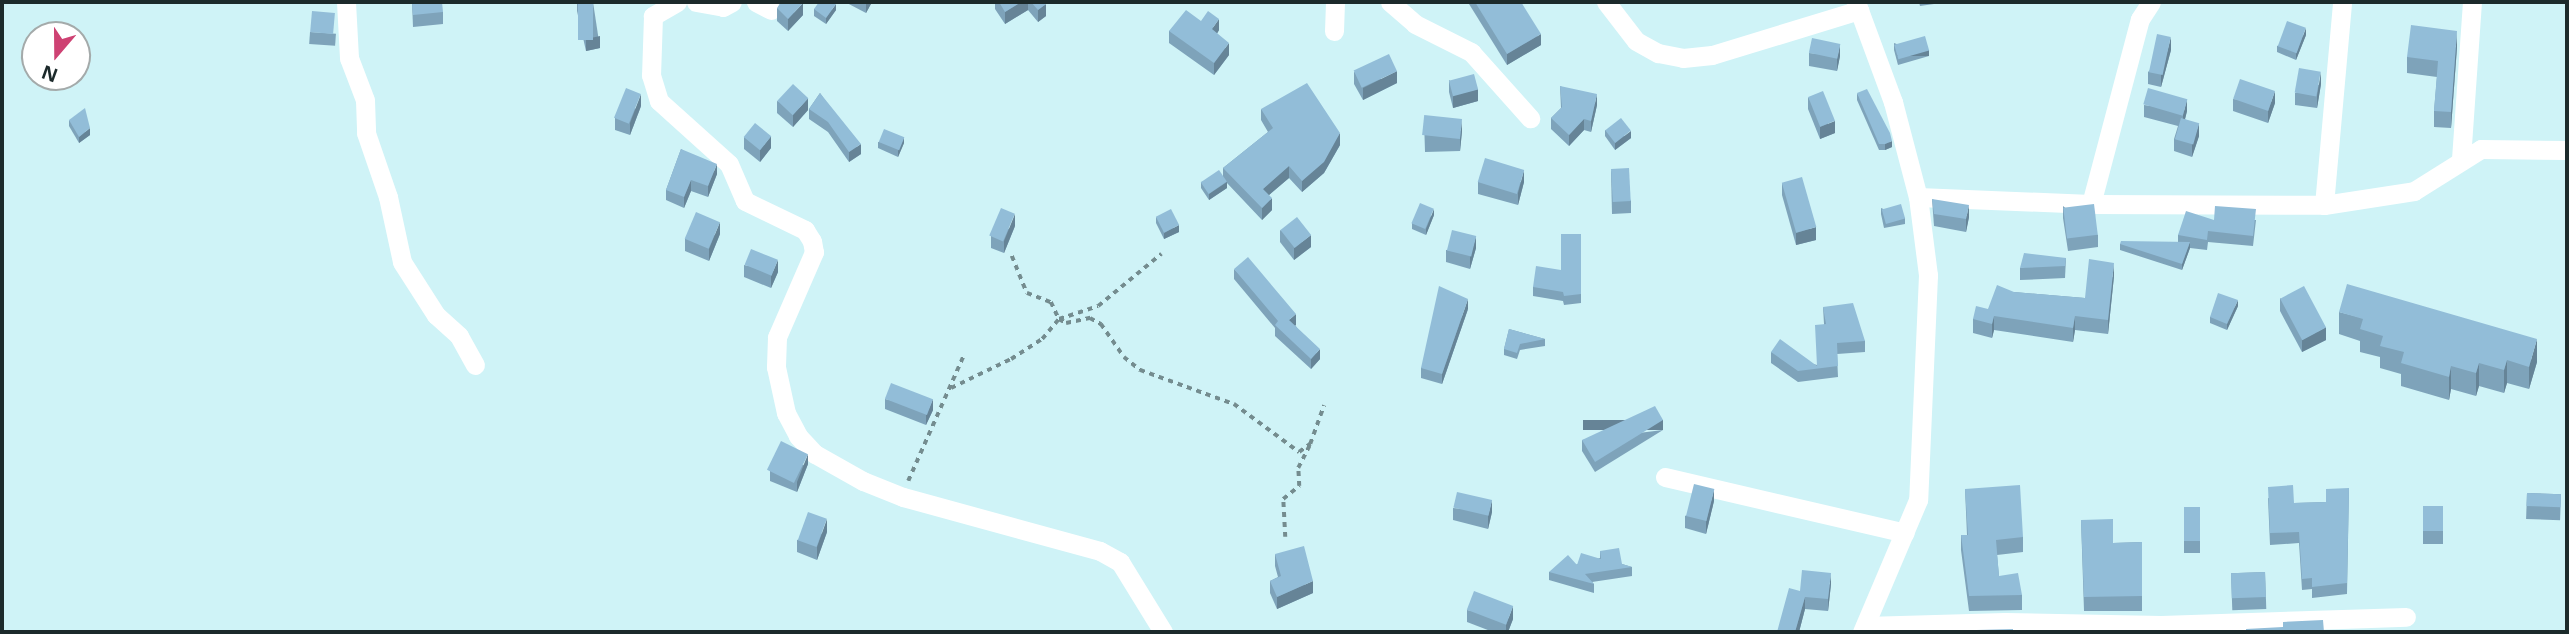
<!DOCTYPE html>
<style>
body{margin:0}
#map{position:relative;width:2569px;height:634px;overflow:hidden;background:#cff3f7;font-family:"Open Sans",sans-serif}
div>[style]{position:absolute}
.path>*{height:3.5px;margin-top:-1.75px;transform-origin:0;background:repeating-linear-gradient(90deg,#748c8f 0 5px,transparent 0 10px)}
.minor>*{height:19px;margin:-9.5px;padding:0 9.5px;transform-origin:9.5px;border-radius:9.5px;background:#fff}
.wall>*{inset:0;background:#7ea3ba;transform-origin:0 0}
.shaded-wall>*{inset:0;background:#668497;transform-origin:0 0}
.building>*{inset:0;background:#92bdd8;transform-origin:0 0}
span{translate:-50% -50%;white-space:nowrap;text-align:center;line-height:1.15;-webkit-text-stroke:7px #fff;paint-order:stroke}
.frame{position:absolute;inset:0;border:4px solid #1c2a2b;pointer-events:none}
.north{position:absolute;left:21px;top:21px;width:70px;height:70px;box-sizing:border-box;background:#fff;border:2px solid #a4aaaa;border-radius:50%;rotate:200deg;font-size:19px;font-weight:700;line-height:28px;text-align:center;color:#1c2a2b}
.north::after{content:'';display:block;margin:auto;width:24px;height:32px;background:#ce4273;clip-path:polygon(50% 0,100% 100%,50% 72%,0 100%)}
</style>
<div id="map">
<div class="path">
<i style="left:1012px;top:256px;width:40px;rotate:68deg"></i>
<i style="left:1027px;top:293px;width:26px;rotate:21deg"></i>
<i style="left:1051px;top:302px;width:19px;rotate:65deg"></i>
<i style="left:1059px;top:319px;width:8px;rotate:30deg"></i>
<i style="left:1066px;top:323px;width:25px;rotate:-12deg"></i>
<i style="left:1090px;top:318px;width:13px;rotate:29deg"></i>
<i style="left:1101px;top:324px;width:40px;rotate:55.1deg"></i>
<i style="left:1124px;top:357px;width:21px;rotate:39deg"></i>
<i style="left:1140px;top:370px;width:100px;rotate:19.9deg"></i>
<i style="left:1234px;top:404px;width:81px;rotate:36.4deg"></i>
<i style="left:1299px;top:452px;width:14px;rotate:-36deg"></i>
<i style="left:1310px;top:444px;width:41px;rotate:-70.3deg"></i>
<i style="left:951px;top:388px;width:67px;rotate:-25.8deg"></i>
<i style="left:1011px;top:359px;width:37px;rotate:-33deg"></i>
<i style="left:1042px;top:339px;width:26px;rotate:-50deg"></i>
<i style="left:1059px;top:319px;width:41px;rotate:-18.4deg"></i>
<i style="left:1098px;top:306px;width:82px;rotate:-39.5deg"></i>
<i style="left:908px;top:481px;width:136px;rotate:-66.1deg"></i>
<i style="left:1285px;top:537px;width:38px;rotate:-93deg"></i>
<i style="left:1283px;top:499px;width:21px;rotate:-39deg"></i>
<i style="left:1299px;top:486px;width:18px;rotate:-93deg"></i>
<i style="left:1298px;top:468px;width:25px;rotate:-63deg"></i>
</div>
<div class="minor">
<i style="left:346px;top:2px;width:56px;rotate:86.9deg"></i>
<i style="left:349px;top:58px;width:45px;rotate:69.1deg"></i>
<i style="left:365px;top:100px;width:33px;rotate:88deg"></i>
<i style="left:366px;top:133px;width:68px;rotate:71deg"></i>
<i style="left:388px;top:197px;width:66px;rotate:77.8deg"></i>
<i style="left:402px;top:262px;width:63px;rotate:57.3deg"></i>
<i style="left:436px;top:315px;width:31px;rotate:42deg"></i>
<i style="left:459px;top:336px;width:33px;rotate:61deg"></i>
<i style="left:677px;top:2px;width:28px;rotate:150deg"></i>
<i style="left:653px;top:16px;width:59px;rotate:91.9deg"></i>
<i style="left:651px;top:75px;width:27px;rotate:73deg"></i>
<i style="left:659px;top:101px;width:94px;rotate:42deg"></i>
<i style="left:729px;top:164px;width:40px;rotate:66.6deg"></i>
<i style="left:745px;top:201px;width:67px;rotate:25.8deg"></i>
<i style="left:805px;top:230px;width:13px;rotate:58deg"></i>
<i style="left:812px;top:241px;width:11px;rotate:80deg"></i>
<i style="left:814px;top:252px;width:93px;rotate:113.5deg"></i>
<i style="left:777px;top:337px;width:30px;rotate:92deg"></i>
<i style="left:776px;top:367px;width:47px;rotate:77.7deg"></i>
<i style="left:786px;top:413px;width:26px;rotate:62deg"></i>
<i style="left:798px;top:436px;width:25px;rotate:47deg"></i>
<i style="left:815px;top:454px;width:55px;rotate:29.4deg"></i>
<i style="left:863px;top:481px;width:43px;rotate:21.8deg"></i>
<i style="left:903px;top:497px;width:204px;rotate:15.3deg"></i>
<i style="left:1100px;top:551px;width:23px;rotate:29deg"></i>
<i style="left:1120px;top:562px;width:82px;rotate:58.4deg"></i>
<i style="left:696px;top:2px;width:27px;rotate:10deg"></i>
<i style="left:723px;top:7px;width:10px;rotate:-29deg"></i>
<i style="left:756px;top:2px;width:17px;rotate:28deg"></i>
<i style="left:1390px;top:2px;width:33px;rotate:41deg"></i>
<i style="left:1415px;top:24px;width:63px;rotate:26.6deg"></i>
<i style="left:1471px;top:52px;width:89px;rotate:48.2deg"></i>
<i style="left:1606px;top:2px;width:49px;rotate:52.4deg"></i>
<i style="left:1636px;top:41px;width:25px;rotate:29deg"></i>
<i style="left:1658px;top:53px;width:25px;rotate:11deg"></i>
<i style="left:1683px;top:58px;width:29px;rotate:-6deg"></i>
<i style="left:1712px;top:55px;width:154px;rotate:-17deg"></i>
<i style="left:1856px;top:2px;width:107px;rotate:69.7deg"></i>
<i style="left:1893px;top:102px;width:98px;rotate:75.3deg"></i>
<i style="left:1918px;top:197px;width:79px;rotate:82.7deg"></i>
<i style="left:1928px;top:275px;width:225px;rotate:92.5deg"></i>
<i style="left:1918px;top:500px;width:143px;rotate:113deg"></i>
<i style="left:1334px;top:31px;width:29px;rotate:-88deg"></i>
<i style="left:2461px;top:159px;width:157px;rotate:-86deg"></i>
<i style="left:1918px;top:197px;width:173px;rotate:2.3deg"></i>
<i style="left:2091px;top:204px;width:233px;rotate:0.2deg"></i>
<i style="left:2324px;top:205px;width:91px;rotate:-8.8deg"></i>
<i style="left:2414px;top:191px;width:79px;rotate:-32.1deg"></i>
<i style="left:2481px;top:149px;width:86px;rotate:0.7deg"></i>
<i style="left:2091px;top:204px;width:191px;rotate:-75.2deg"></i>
<i style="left:2140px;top:19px;width:20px;rotate:-57deg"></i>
<i style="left:2324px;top:205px;width:204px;rotate:-84.9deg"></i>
<i style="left:1665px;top:477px;width:246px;rotate:13.1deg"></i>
<i style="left:1865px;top:626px;width:140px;rotate:-1.6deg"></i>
<i style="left:2005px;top:622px;width:156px;rotate:1.1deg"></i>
<i style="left:2161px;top:625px;width:245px;rotate:-1.9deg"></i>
</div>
<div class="wall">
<i style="clip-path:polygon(412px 2px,443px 12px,443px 24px,413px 27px)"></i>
<i style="clip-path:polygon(577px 2px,593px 2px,600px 48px,586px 51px,577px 11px)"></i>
<i style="clip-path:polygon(845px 2px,872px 2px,866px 13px)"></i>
<i style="clip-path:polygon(995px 2px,1044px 2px,1046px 16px,1038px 22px,1028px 10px,1005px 24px,995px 9px)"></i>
<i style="clip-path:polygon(1469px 2px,1521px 2px,1541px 45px,1507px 65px,1469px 4px)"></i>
<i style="clip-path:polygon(1919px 2px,1941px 2px,1941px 3px,1920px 6px)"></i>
<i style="clip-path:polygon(777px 8px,803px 15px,788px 31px,777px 21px)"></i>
<i style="clip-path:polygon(814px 9px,836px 10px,826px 24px,814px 16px)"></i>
<i style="clip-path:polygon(1201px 21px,1219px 30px,1217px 34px,1229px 55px,1214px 75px,1169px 43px,1169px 31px)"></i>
<i style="left:310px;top:32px;width:26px;height:12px;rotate:4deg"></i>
<i style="clip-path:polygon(2306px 35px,2296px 60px,2277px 52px,2277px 46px)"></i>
<i style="clip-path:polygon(1894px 43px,1929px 56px,1898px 65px,1894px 50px)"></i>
<i style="clip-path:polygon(2457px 47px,2451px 128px,2434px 127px,2434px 111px,2437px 77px,2407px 73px,2407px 57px)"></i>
<i style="clip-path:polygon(2171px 50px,2161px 87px,2148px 84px,2148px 72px)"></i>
<i style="clip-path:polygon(1809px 53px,1840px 56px,1837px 71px,1809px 66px)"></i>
<i style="clip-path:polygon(1354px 72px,1397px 83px,1363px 100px,1354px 84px)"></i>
<i style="clip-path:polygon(1449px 80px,1478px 101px,1453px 108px,1449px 92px)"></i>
<i style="clip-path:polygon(2321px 84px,2317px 108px,2295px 105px,2295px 93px)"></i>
<i style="clip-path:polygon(1560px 86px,1597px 105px,1591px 132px,1584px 130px,1569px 146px,1551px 129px,1551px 118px,1561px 108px)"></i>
<i style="clip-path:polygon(820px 93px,861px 154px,849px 162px,828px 132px,809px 119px,809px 109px)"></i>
<i style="clip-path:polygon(1857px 93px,1892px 147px,1885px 150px,1879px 150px,1857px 100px)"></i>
<i style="clip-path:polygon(1808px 97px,1835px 133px,1820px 139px,1808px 109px)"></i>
<i style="clip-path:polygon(2233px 99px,2275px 103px,2268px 123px,2233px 111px)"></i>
<i style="clip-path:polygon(777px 101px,808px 110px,793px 127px,777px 113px)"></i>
<i style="clip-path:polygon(2144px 105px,2187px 111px,2185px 119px,2199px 136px,2192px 157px,2174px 151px,2174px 139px,2178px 126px,2144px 117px)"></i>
<i style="clip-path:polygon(641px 106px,630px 135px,615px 130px,615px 118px)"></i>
<i style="clip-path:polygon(1261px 109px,1340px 145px,1324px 173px,1302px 192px,1289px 178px,1269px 195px,1272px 210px,1262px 220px,1227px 183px,1227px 188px,1209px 200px,1201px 188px,1201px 182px,1223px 177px,1223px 168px,1268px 132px,1261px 120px)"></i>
<i style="clip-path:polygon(69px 120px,90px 135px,79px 143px,69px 126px)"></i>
<i style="clip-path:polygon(1424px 120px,1462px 131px,1460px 151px,1425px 152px)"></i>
<i style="clip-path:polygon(1605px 130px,1631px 138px,1615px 150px,1605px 136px)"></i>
<i style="clip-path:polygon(744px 137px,771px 148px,760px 162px,744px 149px)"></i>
<i style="clip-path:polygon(878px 142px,904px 143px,898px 157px,878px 148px)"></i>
<i style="clip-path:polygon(681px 149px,717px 174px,708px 197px,691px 191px,684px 208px,666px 200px,666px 190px)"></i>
<i style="clip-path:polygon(1611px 170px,1631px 201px,1631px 213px,1612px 214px)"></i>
<i style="clip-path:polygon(1478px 182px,1524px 182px,1518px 205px,1478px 194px)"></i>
<i style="clip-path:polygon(1782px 183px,1816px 240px,1796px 245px,1782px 195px)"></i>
<i style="clip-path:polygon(1932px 199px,1969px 217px,1966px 232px,1934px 226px)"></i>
<i style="clip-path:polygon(2063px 206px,2098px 235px,2098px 247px,2068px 251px,2063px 218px)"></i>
<i style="clip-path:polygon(1881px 208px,1905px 218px,1905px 224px,1884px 228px,1881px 214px)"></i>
<i style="clip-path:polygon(1434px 215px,1426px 235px,1412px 229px,1412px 223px)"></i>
<i style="clip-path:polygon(1156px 217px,1179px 232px,1164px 239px,1156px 223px)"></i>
<i style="clip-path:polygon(2214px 220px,2256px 220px,2253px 246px,2208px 242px,2207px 250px,2190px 248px,2182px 270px,2120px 250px,2120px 244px,2178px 242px,2178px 235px)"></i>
<i style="clip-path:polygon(1015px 226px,1004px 253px,991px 248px,991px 236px)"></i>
<i style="clip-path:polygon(1280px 230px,1311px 247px,1294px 260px,1280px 242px)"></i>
<i style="clip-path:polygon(720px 234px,709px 261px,685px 251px,685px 239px)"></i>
<i style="clip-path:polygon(1581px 234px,1581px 303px,1564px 305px,1563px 301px,1533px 296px,1533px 287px,1561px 270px)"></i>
<i style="clip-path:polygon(1476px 248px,1470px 269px,1446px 262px,1446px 250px)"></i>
<i style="clip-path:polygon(2066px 258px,2065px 278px,2020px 280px,2020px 268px)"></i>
<i style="clip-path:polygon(744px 265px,778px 272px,771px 288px,744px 277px)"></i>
<i style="clip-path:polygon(1234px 269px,1296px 325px,1295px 325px,1320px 359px,1311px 369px,1275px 336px,1275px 328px,1234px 279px)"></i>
<i style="clip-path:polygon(2114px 276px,2108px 334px,2075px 330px,2073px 342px,1994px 330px,1992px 338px,1973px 333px,1973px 319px,2014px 292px,2085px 298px)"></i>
<i style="clip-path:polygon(2280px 298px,2326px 340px,2302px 352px,2280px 311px)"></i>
<i style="clip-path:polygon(2238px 306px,2227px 330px,2210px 323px,2210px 317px)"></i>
<i style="clip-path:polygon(1823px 307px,1865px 341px,1865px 352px,1837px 354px,1838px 377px,1798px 382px,1771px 363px,1771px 352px,1817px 365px,1824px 324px)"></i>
<i style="clip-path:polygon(1468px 309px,1442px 384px,1421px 378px,1421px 368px)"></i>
<i style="clip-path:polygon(2339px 312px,2537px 362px,2529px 389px,2507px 383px,2504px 393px,2479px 386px,2476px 396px,2451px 389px,2449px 400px,2401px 386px,2401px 374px,2380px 368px,2380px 357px,2360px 352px,2360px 341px,2339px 334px)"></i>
<i style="clip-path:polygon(1509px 329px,1545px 339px,1545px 346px,1520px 350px,1517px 359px,1504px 355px,1504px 349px)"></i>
<i style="clip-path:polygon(885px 399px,933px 410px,926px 425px,885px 409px)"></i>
<i style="clip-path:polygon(1663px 430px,1595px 472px,1582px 451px,1582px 440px)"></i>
<i style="clip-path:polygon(808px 464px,797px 492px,770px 481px,770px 471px)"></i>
<i style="clip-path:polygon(2349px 488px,2347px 594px,2312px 598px,2312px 589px,2302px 590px,2299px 543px,2270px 545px,2268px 498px,2294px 503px,2326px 502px)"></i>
<i style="clip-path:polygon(1965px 489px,2023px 537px,2023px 552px,1997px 555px,1999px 576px,2022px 595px,2022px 610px,1969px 611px,1961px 550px,1961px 535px,1967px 535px)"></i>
<i style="left:2527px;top:493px;width:34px;height:26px;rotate:2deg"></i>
<i style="clip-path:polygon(1714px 501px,1706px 534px,1685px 528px,1685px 516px)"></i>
<i style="left:2423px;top:506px;width:20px;height:38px"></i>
<i style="left:2184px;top:507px;width:16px;height:46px"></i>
<i style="clip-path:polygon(1453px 508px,1492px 512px,1488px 529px,1453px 520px)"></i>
<i style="clip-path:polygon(2081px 520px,2113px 543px,2142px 542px,2142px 611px,2084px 611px)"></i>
<i style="clip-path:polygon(827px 532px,817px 560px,797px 552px,797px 540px)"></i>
<i style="clip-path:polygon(1600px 551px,1622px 564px,1632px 567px,1632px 576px,1592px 582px,1594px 584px,1594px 593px,1549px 580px,1549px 572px,1600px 558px)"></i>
<i style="clip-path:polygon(1275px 554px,1313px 593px,1277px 609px,1270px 593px,1270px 581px,1278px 577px,1275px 566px)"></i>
<i style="left:2265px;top:572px;width:37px;height:34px;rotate:88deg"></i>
<i style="clip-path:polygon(1831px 584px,1828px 611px,1805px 609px,1799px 632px,1777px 632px,1800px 591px)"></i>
<i style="clip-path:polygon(1467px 610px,1513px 619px,1508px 632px,1493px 632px,1467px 622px)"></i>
</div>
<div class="shaded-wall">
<i style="clip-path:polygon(866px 2px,872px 2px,866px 13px)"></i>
<i style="clip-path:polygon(1021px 2px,1028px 2px,1028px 10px,1005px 24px,1005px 12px)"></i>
<i style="clip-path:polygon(803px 3px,803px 15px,788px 31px,788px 19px)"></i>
<i style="clip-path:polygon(836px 4px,836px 10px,826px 24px,826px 18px)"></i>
<i style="clip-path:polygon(1046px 4px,1046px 16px,1038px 22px,1038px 10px)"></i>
<i style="clip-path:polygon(1219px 19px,1219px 30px,1212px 41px,1212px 29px)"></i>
<i style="clip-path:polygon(2306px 28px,2306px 35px,2296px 60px,2296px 54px)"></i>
<i style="clip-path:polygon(2457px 31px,2457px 47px,2451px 128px,2451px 112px)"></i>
<i style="clip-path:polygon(1541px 34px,1541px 45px,1507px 65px,1507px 54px)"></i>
<i style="clip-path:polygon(600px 36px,600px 48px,586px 51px,586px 39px)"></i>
<i style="clip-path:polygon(2171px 37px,2171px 50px,2161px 87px,2161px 75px)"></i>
<i style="clip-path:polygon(1229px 43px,1229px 55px,1214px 75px,1214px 63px)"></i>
<i style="clip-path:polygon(1840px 44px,1840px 56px,1837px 71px,1837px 59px)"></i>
<i style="left:1929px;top:50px;width:6px;height:32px;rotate:90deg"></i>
<i style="clip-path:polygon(1397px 71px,1397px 83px,1363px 100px,1363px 88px)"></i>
<i style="clip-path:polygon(2321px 72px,2321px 84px,2317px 108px,2317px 96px)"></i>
<i style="clip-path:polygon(1478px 89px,1478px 101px,1453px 108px,1453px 95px)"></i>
<i style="clip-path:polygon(2275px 91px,2275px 103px,2268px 123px,2268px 111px)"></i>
<i style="clip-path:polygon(641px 94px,641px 106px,630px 135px,630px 123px)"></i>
<i style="clip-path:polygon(1597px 94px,1597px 105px,1591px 132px,1591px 121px)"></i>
<i style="clip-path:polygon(808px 98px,808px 110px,793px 127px,793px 115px)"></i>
<i style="clip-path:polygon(2187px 99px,2187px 111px,2183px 127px,2183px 115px)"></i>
<i style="clip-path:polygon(1462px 119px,1462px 131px,1460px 151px,1460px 139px)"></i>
<i style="clip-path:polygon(1584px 119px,1584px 130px,1569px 146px,1569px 135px)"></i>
<i style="clip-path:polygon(1835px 121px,1835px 133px,1820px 139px,1820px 127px)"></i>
<i style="clip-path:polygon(2199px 123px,2199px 136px,2192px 157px,2192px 145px)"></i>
<i style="clip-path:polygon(90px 128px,90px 135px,79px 143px,79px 137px)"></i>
<i style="clip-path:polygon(1631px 131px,1631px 138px,1615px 150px,1615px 143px)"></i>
<i style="clip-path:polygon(1340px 133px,1340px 145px,1324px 173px,1302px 192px,1302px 181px)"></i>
<i style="clip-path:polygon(771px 136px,771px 148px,760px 162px,760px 150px)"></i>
<i style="clip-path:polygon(904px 137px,904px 143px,898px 157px,898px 151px)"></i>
<i style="clip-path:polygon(1892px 141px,1892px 147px,1885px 150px,1885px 144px)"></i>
<i style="clip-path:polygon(861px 144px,861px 154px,849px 162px,849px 152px)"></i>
<i style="clip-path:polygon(717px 164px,717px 174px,708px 197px,708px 186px)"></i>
<i style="clip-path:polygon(1289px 166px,1289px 178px,1263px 200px,1263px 189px)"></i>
<i style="clip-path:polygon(1524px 170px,1524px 182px,1518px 205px,1518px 193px)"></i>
<i style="clip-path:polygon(691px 180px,691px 191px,684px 208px,684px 197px)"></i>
<i style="clip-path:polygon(1227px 182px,1227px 188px,1209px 200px,1209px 194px)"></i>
<i style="clip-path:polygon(1272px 198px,1272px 210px,1262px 220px,1262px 208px)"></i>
<i style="clip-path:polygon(1969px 205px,1969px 217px,1966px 232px,1966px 219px)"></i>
<i style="clip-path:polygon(1434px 209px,1434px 215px,1426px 235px,1426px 229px)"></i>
<i style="clip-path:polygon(1015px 214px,1015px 226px,1004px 253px,1004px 241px)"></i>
<i style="clip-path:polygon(720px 222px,720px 234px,709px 261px,709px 249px)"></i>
<i style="clip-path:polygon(1179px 225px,1179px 232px,1164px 239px,1164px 233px)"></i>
<i style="clip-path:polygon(1816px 227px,1816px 240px,1796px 245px,1796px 233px)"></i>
<i style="clip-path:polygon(1311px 235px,1311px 247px,1294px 260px,1294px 248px)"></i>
<i style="clip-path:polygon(1476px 236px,1476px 248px,1470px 269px,1470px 257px)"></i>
<i style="clip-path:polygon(2190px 242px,2190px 248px,2182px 270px,2182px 264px)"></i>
<i style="clip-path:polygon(778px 260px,778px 272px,771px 288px,771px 276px)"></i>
<i style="clip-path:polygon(2114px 263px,2114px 276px,2108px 334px,2108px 320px)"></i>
<i style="clip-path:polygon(1468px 299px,1468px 309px,1442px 384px,1442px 374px)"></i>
<i style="clip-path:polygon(2238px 300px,2238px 306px,2227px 330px,2227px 324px)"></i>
<i style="clip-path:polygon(1296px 314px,1296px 325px,1289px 330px,1289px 320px)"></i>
<i style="clip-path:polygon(1994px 316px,1994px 330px,1992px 338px,1992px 324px)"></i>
<i style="clip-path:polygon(2075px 316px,2075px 330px,2073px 342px,2073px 328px)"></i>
<i style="clip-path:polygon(2326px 327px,2326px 340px,2302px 352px,2302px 340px)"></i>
<i style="clip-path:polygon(2537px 339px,2537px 362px,2529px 389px,2529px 367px)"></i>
<i style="clip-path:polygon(1320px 349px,1320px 359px,1311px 369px,1311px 359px)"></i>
<i style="clip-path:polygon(2507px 360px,2507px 383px,2504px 393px,2504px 370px)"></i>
<i style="clip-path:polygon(2479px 363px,2479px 386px,2476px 396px,2476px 373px)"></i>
<i style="clip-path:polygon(2451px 366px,2451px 389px,2449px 400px,2449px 377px)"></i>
<i style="clip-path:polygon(933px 399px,933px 410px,926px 425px,926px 415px)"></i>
<i style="left:1663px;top:420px;width:10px;height:80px;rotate:90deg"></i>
<i style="clip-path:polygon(808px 454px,808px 464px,797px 492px,797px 482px)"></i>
<i style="clip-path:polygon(1714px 489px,1714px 501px,1706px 534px,1706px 522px)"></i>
<i style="clip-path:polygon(1492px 500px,1492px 512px,1488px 529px,1488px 516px)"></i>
<i style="clip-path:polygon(827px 519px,827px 532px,817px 560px,817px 547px)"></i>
<i style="clip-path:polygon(1831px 573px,1831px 584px,1828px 611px,1828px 599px)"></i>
<i style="clip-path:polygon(1313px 581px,1313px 593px,1277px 609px,1277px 597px)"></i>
<i style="clip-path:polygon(1805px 597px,1805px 609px,1799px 632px,1795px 632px)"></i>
<i style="clip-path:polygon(1513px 606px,1513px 619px,1508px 632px,1506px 632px,1506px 625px)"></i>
</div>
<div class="building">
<i style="clip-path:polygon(412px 2px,442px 2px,443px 12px,413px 15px)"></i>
<i style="left:578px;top:2px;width:15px;height:38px"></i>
<i style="clip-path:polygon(781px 2px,802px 2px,803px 3px,788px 19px,777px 8px)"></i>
<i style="clip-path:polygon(819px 2px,834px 2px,836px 4px,826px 18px,814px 9px)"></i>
<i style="clip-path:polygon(999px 2px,1021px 2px,1005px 12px)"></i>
<i style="clip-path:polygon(1031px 2px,1044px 2px,1046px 4px,1038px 10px)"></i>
<i style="clip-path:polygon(1475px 2px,1521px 2px,1541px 34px,1507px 54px)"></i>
<i style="clip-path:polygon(1186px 10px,1201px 21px,1208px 11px,1219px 19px,1212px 29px,1229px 43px,1214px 63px,1169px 31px)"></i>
<i style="left:312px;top:11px;width:23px;height:21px;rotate:5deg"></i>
<i style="left:2287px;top:21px;width:20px;height:27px;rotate:20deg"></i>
<i style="clip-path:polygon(2411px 25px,2457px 31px,2451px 112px,2434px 111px,2438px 61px,2407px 57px)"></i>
<i style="left:2157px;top:34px;width:14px;height:39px;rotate:12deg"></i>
<i style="left:1925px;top:36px;width:15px;height:32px;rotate:74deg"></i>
<i style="left:1812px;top:38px;width:29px;height:15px;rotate:12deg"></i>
<i style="left:1389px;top:54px;width:19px;height:39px;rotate:65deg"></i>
<i style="left:2299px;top:68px;width:22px;height:25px;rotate:10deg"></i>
<i style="left:1474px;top:74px;width:16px;height:26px;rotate:75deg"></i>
<i style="left:2240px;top:79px;width:37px;height:21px;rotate:19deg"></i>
<i style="clip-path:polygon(1307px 83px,1340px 133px,1324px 162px,1302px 181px,1289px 166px,1263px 189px,1272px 198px,1262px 208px,1223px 168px,1273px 128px,1261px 109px)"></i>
<i style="left:793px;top:84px;width:21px;height:23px;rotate:43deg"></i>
<i style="clip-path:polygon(1560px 86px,1597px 94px,1591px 121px,1584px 119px,1569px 135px,1551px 118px,1562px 107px)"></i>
<i style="left:626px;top:88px;width:16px;height:32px;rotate:22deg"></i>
<i style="left:2148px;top:88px;width:41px;height:17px;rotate:16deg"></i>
<i style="clip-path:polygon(1867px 89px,1890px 133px,1892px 141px,1885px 144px,1879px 144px,1857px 93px)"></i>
<i style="left:1823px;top:91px;width:32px;height:16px;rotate:68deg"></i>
<i style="clip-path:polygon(820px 93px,861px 144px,849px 152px,828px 122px,809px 109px)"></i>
<i style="clip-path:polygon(85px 108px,90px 128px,79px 137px,69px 120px)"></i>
<i style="left:1621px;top:118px;width:16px;height:20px;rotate:52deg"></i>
<i style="left:2181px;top:118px;width:19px;height:22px;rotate:16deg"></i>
<i style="left:1462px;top:119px;width:20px;height:38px;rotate:96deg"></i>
<i style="left:755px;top:123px;width:21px;height:18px;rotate:39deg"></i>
<i style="left:884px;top:129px;width:22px;height:14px;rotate:22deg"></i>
<i style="clip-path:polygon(681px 149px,717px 164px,708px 186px,691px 180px,684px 197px,666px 190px)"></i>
<i style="left:1485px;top:158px;width:41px;height:25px;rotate:17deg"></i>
<i style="left:1629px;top:168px;width:33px;height:18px;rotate:87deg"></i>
<i style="left:1219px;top:170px;width:14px;height:22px;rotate:56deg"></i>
<i style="left:1802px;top:177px;width:52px;height:21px;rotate:74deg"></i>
<i style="clip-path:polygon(1932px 199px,1969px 205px,1966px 219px,1934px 214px)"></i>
<i style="left:1420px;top:203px;width:15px;height:22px;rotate:23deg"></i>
<i style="left:1901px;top:204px;width:15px;height:20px;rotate:74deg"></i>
<i style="left:2094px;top:204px;width:31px;height:31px;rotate:83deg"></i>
<i style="clip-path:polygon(2215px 206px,2256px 209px,2253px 236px,2208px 231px,2207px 240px,2178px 235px,2186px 211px,2214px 220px)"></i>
<i style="left:1001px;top:208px;width:15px;height:30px;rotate:23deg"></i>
<i style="left:1171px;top:209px;width:18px;height:17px;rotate:63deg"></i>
<i style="left:696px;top:212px;width:26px;height:29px;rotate:23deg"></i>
<i style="left:1297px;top:217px;width:23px;height:21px;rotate:52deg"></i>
<i style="left:1452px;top:230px;width:25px;height:21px;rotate:14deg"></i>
<i style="clip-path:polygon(1561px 234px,1581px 234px,1581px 294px,1564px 296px,1563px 292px,1533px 287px,1536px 266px,1561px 270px)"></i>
<i style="clip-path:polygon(2121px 241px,2190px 242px,2182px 264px,2120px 244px)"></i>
<i style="left:751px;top:249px;width:29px;height:17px;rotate:22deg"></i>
<i style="clip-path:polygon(2024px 253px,2066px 258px,2065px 266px,2020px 268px)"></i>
<i style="clip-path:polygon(1248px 257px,1296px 314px,1289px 320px,1320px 349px,1311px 359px,1275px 325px,1278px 321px,1234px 269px)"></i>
<i style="clip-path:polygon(2089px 259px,2114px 263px,2108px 320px,2075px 316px,2073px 328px,1994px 316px,1992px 324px,1973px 319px,1976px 306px,1988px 309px,1997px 285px,2014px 292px,2085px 298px)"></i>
<i style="clip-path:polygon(2347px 284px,2537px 339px,2529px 367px,2507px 360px,2504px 370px,2479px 363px,2476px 373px,2451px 366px,2449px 377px,2401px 363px,2404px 352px,2380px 346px,2383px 336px,2360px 329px,2363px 319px,2339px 312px)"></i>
<i style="clip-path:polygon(1439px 286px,1468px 299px,1442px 374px,1421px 368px)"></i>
<i style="left:2304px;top:286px;width:47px;height:27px;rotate:62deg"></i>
<i style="clip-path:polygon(2218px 293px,2238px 300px,2227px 324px,2210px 317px)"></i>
<i style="clip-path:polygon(1853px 303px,1865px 341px,1837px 343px,1838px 366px,1798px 371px,1771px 352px,1780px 339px,1817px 366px,1815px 325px,1826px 324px,1823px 307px)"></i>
<i style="clip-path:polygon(1509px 329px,1545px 339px,1520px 344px,1517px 353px,1504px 349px)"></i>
<i style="left:891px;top:383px;width:45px;height:17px;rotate:21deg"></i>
<i style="clip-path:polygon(1655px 406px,1663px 420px,1595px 462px,1582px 440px)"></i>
<i style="left:781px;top:441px;width:30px;height:32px;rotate:26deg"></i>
<i style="left:1694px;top:484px;width:21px;height:33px;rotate:14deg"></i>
<i style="clip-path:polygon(2020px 485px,2023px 537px,1996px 540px,1999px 576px,2018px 573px,2022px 595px,1969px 596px,1961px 535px,1968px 535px,1965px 489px)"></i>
<i style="clip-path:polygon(2293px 485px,2294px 503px,2326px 502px,2326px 489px,2349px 488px,2347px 583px,2312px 587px,2312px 578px,2302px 579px,2299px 532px,2270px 533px,2268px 487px)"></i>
<i style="left:1457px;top:492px;width:36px;height:16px;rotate:13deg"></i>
<i style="left:2527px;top:493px;width:34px;height:13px;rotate:2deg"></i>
<i style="left:2423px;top:506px;width:20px;height:25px"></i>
<i style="left:2184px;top:507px;width:16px;height:34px"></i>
<i style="left:808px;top:512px;width:20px;height:30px;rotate:20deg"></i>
<i style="clip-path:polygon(2113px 519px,2113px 543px,2142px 542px,2142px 596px,2084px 597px,2081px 520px)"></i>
<i style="clip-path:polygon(1304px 546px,1313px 581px,1277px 597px,1270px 581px,1281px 576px,1275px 554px)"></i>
<i style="clip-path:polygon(1619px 548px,1622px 564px,1632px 567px,1585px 574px,1594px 584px,1549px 572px,1568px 555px,1577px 565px,1581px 553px,1601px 559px,1600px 551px)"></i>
<i style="clip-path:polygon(1802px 570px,1831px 573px,1828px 599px,1805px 597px,1795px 632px,1777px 632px,1789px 588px,1800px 591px)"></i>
<i style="left:2265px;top:572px;width:25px;height:34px;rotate:88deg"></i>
<i style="left:1474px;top:591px;width:42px;height:20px;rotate:21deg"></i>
<i style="clip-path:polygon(2323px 620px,2324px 632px,2246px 632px,2246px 629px,2283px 627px,2283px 622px)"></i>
<i style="clip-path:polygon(2013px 629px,2013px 632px,1940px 632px,1940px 631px)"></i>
</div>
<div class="frame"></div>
<div class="north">N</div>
</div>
